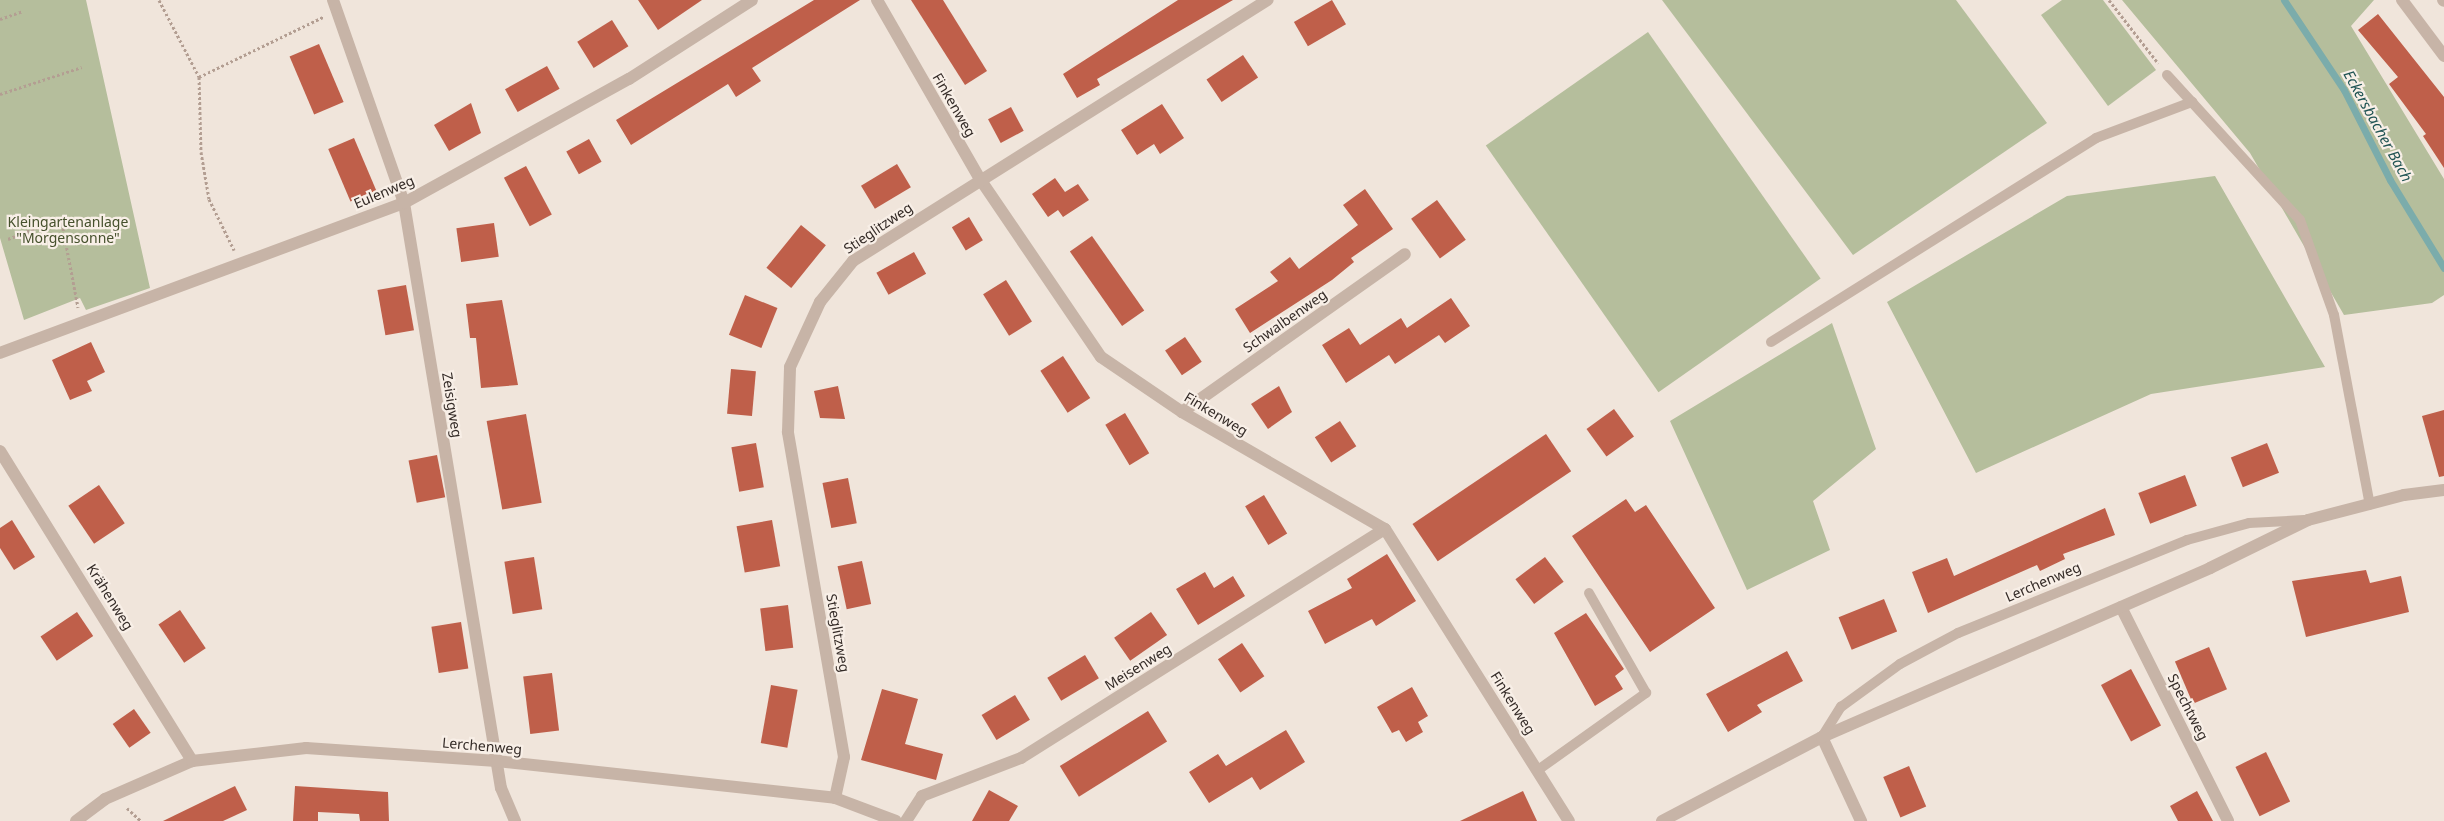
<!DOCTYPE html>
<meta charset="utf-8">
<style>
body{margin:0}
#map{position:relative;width:2444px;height:821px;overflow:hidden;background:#f0e5db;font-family:"Noto Sans",sans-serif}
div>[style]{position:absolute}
.green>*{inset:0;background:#b5be9c;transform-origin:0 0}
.stream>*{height:7px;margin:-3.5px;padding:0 3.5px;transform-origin:3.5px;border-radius:3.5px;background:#7bacab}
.building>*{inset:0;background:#bf5f4a;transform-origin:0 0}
.path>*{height:3px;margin-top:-1.5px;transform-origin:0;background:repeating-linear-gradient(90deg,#b39e92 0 2.5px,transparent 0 5px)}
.service>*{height:10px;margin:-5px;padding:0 5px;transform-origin:5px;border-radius:5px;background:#c7b4a7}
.minor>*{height:12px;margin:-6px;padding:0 6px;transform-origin:6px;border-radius:6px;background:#c7b4a7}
.tertiary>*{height:12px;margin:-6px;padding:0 6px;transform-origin:6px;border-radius:6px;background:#c7b4a7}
span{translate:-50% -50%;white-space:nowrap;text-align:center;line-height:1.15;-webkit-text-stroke:4.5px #f8efe7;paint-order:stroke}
.street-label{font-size:14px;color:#342b27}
.park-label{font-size:14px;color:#46512d}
.water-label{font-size:15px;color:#1f5353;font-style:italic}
</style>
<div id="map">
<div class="green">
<i style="clip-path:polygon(0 0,86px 0,150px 288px,86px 310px,80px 298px,24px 320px,0 238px)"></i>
<i style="clip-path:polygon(1662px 0,1956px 0,2047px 123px,1853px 255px)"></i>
<i style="clip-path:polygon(2062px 0,2103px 0,2156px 70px,2108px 106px,2041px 15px)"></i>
<i style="clip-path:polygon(2122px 0,2374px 0,2351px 26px,2444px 179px,2444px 295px,2432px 303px,2344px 315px,2250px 153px)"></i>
<i style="left:1648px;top:32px;width:301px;height:198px;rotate:55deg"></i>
<i style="clip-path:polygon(2215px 176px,2325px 367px,2151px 394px,1976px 473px,1887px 302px,2067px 196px)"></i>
<i style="clip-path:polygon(1832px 323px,1876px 449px,1813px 501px,1830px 550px,1747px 590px,1670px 421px)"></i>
</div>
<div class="stream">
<i style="left:2284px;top:0;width:108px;rotate:56.3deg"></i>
<i style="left:2344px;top:90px;width:101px;rotate:62.9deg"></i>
<i style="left:2390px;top:180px;width:103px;rotate:58.5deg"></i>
</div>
<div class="building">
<i style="clip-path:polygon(638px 0,702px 0,658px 30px)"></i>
<i style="clip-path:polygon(814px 0,860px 0,752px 68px,761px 81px,736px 97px,728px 84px,631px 145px,616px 120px)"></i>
<i style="clip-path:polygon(911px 0,943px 0,987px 71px,965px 85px)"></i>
<i style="clip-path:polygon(1178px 0,1233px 0,1097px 79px,1100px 85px,1077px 98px,1063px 74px)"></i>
<i style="left:1332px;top:0;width:28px;height:44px;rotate:60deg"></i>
<i style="clip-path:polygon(2378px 14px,2444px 97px,2444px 168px,2423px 136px,2426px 134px,2389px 84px,2398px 77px,2358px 30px)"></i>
<i style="left:612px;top:20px;width:31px;height:41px;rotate:58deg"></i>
<i style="left:319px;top:44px;width:63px;height:32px;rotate:67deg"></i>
<i style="left:1243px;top:55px;width:27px;height:44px;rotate:56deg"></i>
<i style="left:547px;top:66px;width:26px;height:48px;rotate:61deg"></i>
<i style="clip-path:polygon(471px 103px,481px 133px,449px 151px,434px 125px)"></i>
<i style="clip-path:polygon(1162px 104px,1184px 138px,1160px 154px,1154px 144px,1137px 155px,1121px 130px)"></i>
<i style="left:1011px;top:107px;width:27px;height:26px;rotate:62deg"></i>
<i style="left:354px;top:138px;width:57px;height:28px;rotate:67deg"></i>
<i style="left:589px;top:139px;width:26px;height:26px;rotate:61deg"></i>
<i style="left:897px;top:164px;width:27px;height:42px;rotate:59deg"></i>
<i style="left:526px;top:166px;width:55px;height:25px;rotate:62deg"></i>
<i style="clip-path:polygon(1055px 178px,1065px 192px,1078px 184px,1089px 200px,1063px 217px,1058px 210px,1048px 217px,1032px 194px)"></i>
<i style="clip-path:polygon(1365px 189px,1393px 229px,1351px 258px,1354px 262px,1332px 280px,1250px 333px,1235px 309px,1278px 281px,1270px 272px,1290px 257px,1299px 269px,1358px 225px,1343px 205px)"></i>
<i style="left:1437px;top:200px;width:49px;height:32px;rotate:54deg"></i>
<i style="left:969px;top:217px;width:27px;height:20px;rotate:59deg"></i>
<i style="left:494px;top:223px;width:34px;height:38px;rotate:82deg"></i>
<i style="left:801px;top:225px;width:32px;height:55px;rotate:39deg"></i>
<i style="left:1092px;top:236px;width:91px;height:27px;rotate:55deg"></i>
<i style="left:914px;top:252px;width:25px;height:43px;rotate:61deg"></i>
<i style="left:1006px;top:280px;width:49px;height:27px;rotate:58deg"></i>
<i style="left:406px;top:285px;width:46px;height:29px;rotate:80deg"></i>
<i style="left:745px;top:295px;width:35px;height:43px;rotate:22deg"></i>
<i style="clip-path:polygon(1451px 298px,1470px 326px,1445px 343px,1439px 335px,1395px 364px,1389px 355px,1346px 383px,1322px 345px,1349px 328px,1360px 345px,1401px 318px,1407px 328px)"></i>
<i style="clip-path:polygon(502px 300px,518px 385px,481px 388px,476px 338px,470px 338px,466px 304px)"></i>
<i style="left:1185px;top:337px;width:30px;height:24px;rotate:56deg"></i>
<i style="clip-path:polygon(91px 342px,105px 372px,87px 381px,92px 391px,70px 400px,52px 360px)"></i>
<i style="left:1063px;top:356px;width:50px;height:27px;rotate:57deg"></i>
<i style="left:731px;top:369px;width:25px;height:45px;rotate:5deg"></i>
<i style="clip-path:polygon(838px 386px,845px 419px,820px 418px,814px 391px)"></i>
<i style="clip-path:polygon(1279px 386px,1292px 412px,1268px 429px,1251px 404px)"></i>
<i style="left:1614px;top:409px;width:34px;height:34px;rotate:54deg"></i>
<i style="clip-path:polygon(2444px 410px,2444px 476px,2439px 477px,2422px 416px)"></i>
<i style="left:1125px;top:413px;width:47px;height:23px;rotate:59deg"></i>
<i style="left:526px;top:414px;width:90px;height:40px;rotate:80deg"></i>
<i style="left:1340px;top:421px;width:30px;height:30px;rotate:57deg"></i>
<i style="left:1546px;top:434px;width:45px;height:161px;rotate:56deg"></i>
<i style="left:756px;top:443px;width:45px;height:25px;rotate:80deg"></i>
<i style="left:2267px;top:443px;width:32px;height:39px;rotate:68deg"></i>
<i style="left:437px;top:455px;width:43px;height:29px;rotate:79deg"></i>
<i style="left:2185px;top:475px;width:33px;height:50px;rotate:69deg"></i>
<i style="left:848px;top:478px;width:46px;height:26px;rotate:79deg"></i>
<i style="left:99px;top:485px;width:46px;height:37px;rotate:56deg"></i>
<i style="left:1264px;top:495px;width:45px;height:22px;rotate:59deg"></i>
<i style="clip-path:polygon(1626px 499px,1635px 512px,1646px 505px,1715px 608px,1650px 652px,1572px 536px)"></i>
<i style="clip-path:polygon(2105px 508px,2115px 535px,2063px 554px,2065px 559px,2040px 571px,2037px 565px,1928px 613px,1912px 572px,1947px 558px,1954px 576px)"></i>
<i style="clip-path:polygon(12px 520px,35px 557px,14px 570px,0 548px,0 528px)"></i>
<i style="left:772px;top:520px;width:47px;height:36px;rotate:80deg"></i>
<i style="clip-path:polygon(1387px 554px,1416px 601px,1376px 626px,1372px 619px,1325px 644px,1308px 611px,1352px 588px,1347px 579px)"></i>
<i style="left:534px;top:557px;width:53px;height:30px;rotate:81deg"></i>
<i style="left:1545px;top:557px;width:31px;height:37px;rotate:53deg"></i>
<i style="left:862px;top:561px;width:44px;height:25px;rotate:78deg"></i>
<i style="clip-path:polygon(2366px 570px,2370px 583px,2401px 576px,2409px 612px,2306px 637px,2292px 581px)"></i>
<i style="clip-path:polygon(1205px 572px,1214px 588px,1233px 576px,1245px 596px,1198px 625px,1176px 589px)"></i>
<i style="left:1884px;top:599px;width:35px;height:49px;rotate:68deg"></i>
<i style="left:788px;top:605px;width:43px;height:28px;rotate:83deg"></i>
<i style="left:180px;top:610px;width:46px;height:26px;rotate:56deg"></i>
<i style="left:77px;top:612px;width:29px;height:44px;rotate:56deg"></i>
<i style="left:1151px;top:612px;width:28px;height:45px;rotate:55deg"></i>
<i style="clip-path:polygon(1586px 613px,1624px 669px,1615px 676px,1623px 689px,1595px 706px,1554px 633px)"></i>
<i style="left:461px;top:622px;width:47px;height:30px;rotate:81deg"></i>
<i style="left:1242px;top:643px;width:40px;height:29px;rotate:56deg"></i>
<i style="left:2209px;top:647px;width:46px;height:37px;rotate:67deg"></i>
<i style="clip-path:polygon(1787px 651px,1803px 681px,1757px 705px,1762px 712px,1728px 732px,1706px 694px)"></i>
<i style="left:1085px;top:655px;width:27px;height:44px;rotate:59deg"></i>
<i style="left:2131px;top:669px;width:64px;height:34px;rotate:62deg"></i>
<i style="left:552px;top:673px;width:58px;height:29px;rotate:83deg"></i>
<i style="left:771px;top:685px;width:27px;height:59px;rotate:10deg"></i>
<i style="clip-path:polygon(1412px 687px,1428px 716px,1418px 722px,1423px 732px,1406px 742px,1399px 730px,1392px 733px,1377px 707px)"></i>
<i style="clip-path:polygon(882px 689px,918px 699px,905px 744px,943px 754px,936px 780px,861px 760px)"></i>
<i style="left:1015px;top:695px;width:29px;height:39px;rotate:59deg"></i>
<i style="left:134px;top:709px;width:29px;height:26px;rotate:55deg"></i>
<i style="left:1148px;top:711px;width:36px;height:104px;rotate:58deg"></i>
<i style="clip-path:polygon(1286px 730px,1305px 762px,1260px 790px,1252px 777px,1209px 803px,1189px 772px,1218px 754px,1226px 766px)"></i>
<i style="left:2266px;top:752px;width:55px;height:34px;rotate:64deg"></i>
<i style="left:1909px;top:766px;width:44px;height:28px;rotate:67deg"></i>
<i style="clip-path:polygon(235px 786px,247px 810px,223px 821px,163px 821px)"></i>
<i style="clip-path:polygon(295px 786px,388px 792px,389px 821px,360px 821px,359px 814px,318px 812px,318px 821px,293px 821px)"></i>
<i style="clip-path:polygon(989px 790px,1018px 806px,1009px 821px,972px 821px)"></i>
<i style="clip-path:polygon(1523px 791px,1537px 821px,1460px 821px)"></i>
<i style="clip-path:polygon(2197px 791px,2213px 821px,2178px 821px,2170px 806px)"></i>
</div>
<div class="path">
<i style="left:159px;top:0;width:87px;rotate:62.5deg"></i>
<i style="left:199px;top:77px;width:138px;rotate:-25.8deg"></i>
<i style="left:2109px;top:0;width:80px;rotate:52.1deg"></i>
<i style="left:0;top:19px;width:24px;rotate:-19deg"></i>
<i style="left:199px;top:77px;width:75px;rotate:88.5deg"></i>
<i style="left:201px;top:152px;width:48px;rotate:80.3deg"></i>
<i style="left:209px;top:199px;width:57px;rotate:63.9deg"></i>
<i style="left:0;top:94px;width:86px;rotate:-18.2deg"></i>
<i style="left:8px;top:239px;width:57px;rotate:-21.6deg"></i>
<i style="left:61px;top:218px;width:91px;rotate:79.2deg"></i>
<i style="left:127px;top:808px;width:19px;rotate:43deg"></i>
</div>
<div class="service">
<i style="left:2167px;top:75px;width:197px;rotate:47.5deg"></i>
<i style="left:2300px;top:220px;width:101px;rotate:70.3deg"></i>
<i style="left:2334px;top:315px;width:193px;rotate:79.3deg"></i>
<i style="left:1771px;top:342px;width:384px;rotate:-32.1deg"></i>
<i style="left:2096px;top:138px;width:103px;rotate:-20.6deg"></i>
<i style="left:1822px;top:737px;width:36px;rotate:-58deg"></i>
<i style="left:1841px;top:707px;width:73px;rotate:-36.1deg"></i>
<i style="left:1900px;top:664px;width:66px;rotate:-28.1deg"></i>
<i style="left:1958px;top:633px;width:247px;rotate:-22.1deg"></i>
<i style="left:2187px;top:540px;width:64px;rotate:-15.3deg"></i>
<i style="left:2249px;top:523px;width:55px;rotate:-3.1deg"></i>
<i style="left:1538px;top:770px;width:133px;rotate:-35.5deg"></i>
<i style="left:1646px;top:693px;width:115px;rotate:-119.7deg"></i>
</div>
<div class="minor">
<i style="left:333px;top:0;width:215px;rotate:70.7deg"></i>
<i style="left:404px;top:203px;width:593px;rotate:80.59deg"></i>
<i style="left:501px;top:788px;width:36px;rotate:67deg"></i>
<i style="left:877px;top:0;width:207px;rotate:60.1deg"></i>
<i style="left:980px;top:179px;width:215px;rotate:55.8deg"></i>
<i style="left:1101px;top:357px;width:98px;rotate:34.2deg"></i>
<i style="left:1182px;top:412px;width:234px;rotate:30deg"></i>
<i style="left:1385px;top:529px;width:345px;rotate:57.8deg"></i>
<i style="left:2402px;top:0;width:70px;rotate:53.1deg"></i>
<i style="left:2443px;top:0;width:1px;rotate:45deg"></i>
<i style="left:0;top:353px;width:431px;rotate:-20.4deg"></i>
<i style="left:404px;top:203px;width:257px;rotate:-28.9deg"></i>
<i style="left:629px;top:79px;width:146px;rotate:-32.7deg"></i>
<i style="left:1182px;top:412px;width:273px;rotate:-35.3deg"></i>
<i style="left:0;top:451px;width:365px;rotate:58.2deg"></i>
<i style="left:2121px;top:607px;width:239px;rotate:63.4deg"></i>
<i style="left:1822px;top:737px;width:93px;rotate:65.1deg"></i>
<i style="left:835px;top:798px;width:42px;rotate:-77.6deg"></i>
<i style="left:844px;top:757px;width:330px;rotate:-99.8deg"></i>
<i style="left:788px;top:432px;width:65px;rotate:-88.2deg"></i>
<i style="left:790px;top:367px;width:72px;rotate:-65.2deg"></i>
<i style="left:820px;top:302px;width:53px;rotate:-51.2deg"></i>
<i style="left:853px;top:261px;width:490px;rotate:-32.2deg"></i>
<i style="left:906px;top:821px;width:30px;rotate:-57deg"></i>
<i style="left:922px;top:796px;width:106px;rotate:-21deg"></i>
<i style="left:1021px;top:758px;width:430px;rotate:-32.2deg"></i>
</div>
<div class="tertiary">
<i style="left:76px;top:821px;width:36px;rotate:-37deg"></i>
<i style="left:105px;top:799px;width:95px;rotate:-23.6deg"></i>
<i style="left:192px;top:761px;width:115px;rotate:-6.5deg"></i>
<i style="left:306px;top:748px;width:191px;rotate:3.9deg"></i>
<i style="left:497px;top:761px;width:340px;rotate:6.2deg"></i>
<i style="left:835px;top:798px;width:65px;rotate:20.7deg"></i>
<i style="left:1662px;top:821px;width:181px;rotate:-27.7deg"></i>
<i style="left:1822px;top:737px;width:423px;rotate:-23.5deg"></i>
<i style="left:2210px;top:568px;width:109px;rotate:-26.1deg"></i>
<i style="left:2308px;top:520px;width:99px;rotate:-14.6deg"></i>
<i style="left:2404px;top:495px;width:40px;rotate:-7.1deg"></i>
</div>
<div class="street-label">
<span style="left:954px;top:105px;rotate:60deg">Finkenweg</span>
<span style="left:384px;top:192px;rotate:-23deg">Eulenweg</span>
<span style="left:878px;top:228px;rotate:-34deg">Stieglitzweg</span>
<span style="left:1285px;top:321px;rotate:-35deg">Schwalbenweg</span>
<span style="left:452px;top:405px;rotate:81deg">Zeisigweg</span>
<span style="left:1216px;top:414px;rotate:31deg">Finkenweg</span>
<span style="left:2043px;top:582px;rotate:-23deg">Lerchenweg</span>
<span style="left:110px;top:597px;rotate:58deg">Krähenweg</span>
<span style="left:838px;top:633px;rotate:80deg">Stieglitzweg</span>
<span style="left:1138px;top:667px;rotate:-32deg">Meisenweg</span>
<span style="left:1513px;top:703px;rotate:58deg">Finkenweg</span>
<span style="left:2188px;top:707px;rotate:63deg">Spechtweg</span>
<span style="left:482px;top:746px;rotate:5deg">Lerchenweg</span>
</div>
<div class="park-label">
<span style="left:68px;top:230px">Kleingartenanlage<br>"Morgensonne"</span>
</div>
<div class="water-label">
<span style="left:2378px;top:126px;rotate:61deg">Eckersbacher Bach</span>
</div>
</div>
